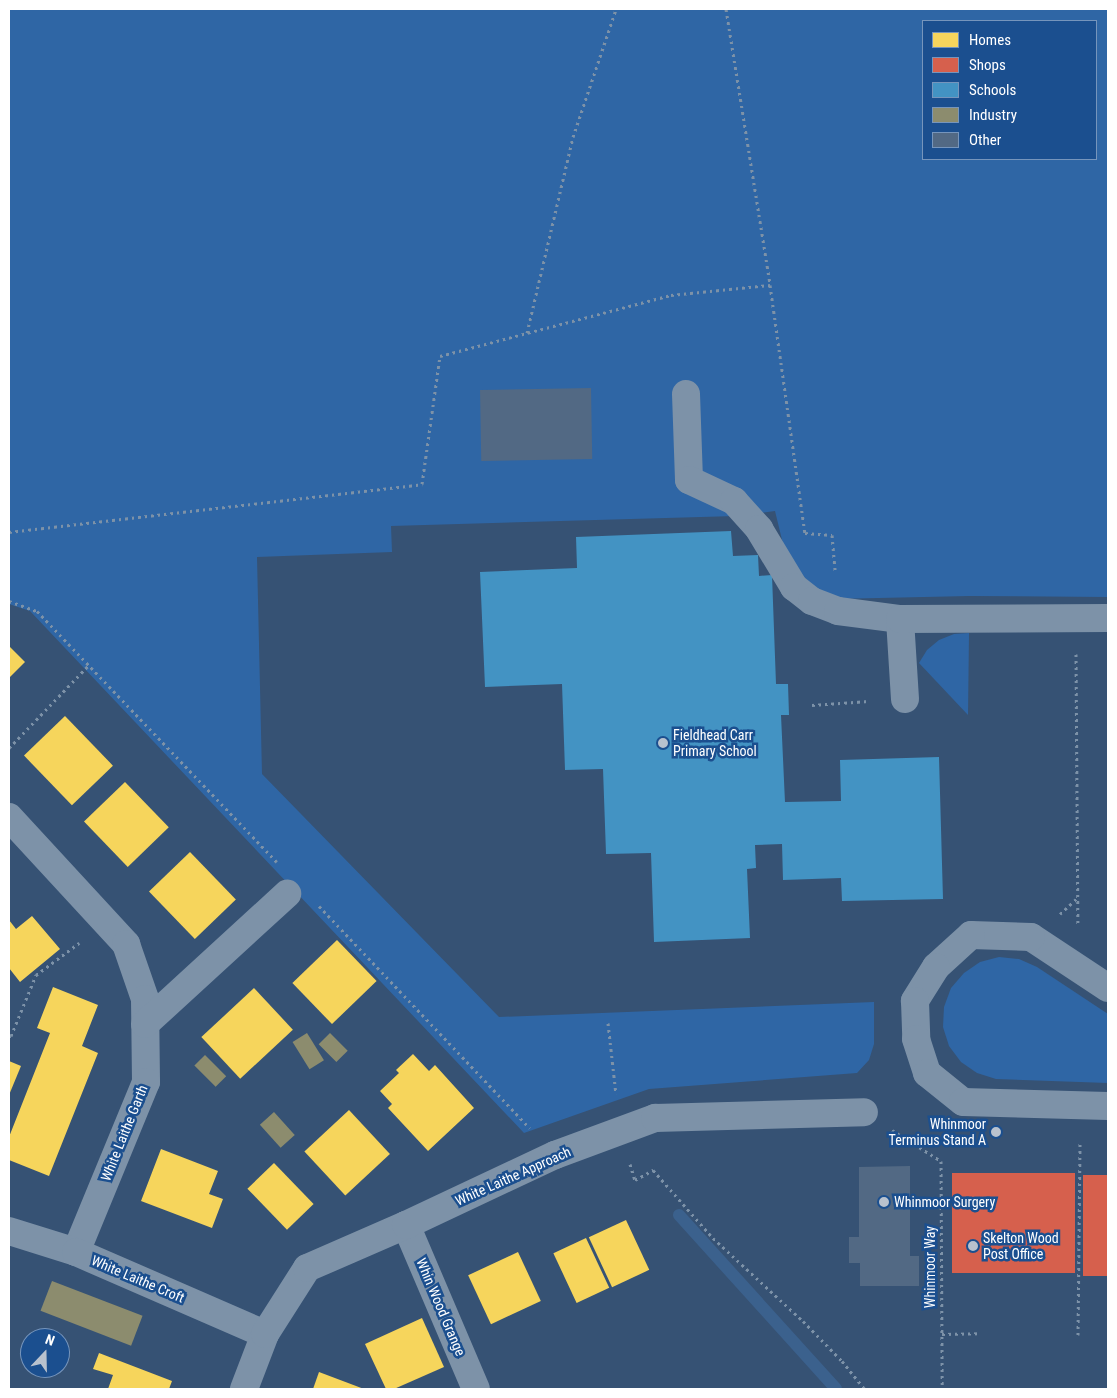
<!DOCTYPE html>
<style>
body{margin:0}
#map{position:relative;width:1117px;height:1398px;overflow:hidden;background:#365274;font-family:"Roboto Condensed",sans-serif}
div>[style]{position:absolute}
.green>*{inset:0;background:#2f66a5}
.homes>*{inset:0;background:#f6d55c;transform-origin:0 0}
.shops>*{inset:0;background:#d6604d;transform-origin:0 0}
.schools>*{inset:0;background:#4393c3}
.industry>*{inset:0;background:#8c8c6e;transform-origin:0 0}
.stream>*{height:12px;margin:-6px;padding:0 6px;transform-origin:6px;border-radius:6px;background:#3b618d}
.building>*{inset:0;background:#526984;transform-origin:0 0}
.path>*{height:3px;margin-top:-1.5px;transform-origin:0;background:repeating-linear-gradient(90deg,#7d92a8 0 2.5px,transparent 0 6.5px)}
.minor>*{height:28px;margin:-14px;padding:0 14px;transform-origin:14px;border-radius:14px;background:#7d92a8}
.dots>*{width:14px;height:14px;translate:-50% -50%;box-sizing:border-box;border:2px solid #1b4f8f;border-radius:50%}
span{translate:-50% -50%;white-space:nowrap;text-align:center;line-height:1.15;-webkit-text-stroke:5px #1b4f8f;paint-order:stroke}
.poi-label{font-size:14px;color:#fff}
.left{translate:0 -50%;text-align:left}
.right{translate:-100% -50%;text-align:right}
.street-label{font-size:14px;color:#fff}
.frame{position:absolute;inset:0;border:10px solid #fff;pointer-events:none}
.legend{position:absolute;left:922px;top:20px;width:175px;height:140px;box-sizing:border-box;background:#1b4f8f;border:1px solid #7695bc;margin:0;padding:6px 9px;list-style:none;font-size:15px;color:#fff}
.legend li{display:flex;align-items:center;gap:10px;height:25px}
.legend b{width:25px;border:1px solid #7695bc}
.north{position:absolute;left:20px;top:1328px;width:50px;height:50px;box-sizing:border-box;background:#1b4f8f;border:1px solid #7695bc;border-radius:50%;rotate:21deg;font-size:14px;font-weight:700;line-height:20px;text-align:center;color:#fff}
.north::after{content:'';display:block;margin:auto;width:18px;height:22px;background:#b9c2ce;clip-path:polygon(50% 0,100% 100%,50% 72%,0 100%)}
</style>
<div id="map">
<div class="green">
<i style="clip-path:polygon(evenodd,9px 9px,1108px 9px,1108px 597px,969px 596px,833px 599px,819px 592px,797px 570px,784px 548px,775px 511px,736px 516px,391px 526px,392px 552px,257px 557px,262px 774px,499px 1017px,874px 1002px,874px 1044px,869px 1060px,857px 1073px,649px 1089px,524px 1133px,30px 611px,9px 604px,9px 9px,923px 21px,1096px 21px,1096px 159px,923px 159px,923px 21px)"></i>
<i style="clip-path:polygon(969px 633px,968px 715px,919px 663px,927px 650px,939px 640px,954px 634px)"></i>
<i style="clip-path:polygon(999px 957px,1019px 959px,1037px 967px,1108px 1014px,1108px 1083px,996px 1079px,977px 1073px,961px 1062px,949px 1046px,943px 1027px,944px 1007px,951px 988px,964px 973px,980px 962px)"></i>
</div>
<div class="homes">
<i style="clip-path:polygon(9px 646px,25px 662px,9px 678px)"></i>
<i style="left:65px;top:716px;width:69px;height:57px;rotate:46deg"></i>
<i style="left:125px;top:782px;width:63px;height:57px;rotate:46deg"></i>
<i style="left:190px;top:852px;width:66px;height:57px;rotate:46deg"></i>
<i style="clip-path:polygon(32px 916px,60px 949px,20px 982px,9px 968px,9px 920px,16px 929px)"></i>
<i style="left:337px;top:940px;width:57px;height:62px;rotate:46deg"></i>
<i style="clip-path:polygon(53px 987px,98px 1005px,82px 1046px,98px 1053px,49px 1176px,9px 1160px,9px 1137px,50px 1033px,37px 1028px)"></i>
<i style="left:254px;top:988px;width:57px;height:72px;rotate:47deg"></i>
<i style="clip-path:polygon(413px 1054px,429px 1071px,435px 1065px,474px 1108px,428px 1151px,388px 1108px,392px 1104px,380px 1091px,399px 1073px,396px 1070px)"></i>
<i style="clip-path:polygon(9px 1061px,21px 1066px,9px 1095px)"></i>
<i style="left:349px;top:1110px;width:60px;height:61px;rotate:47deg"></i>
<i style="clip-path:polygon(161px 1149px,218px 1171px,209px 1194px,223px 1199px,212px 1228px,141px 1201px)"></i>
<i style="left:274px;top:1163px;width:57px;height:37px;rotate:46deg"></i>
<i style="left:626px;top:1220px;width:55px;height:41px;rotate:65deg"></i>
<i style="left:586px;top:1238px;width:55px;height:36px;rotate:65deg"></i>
<i style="left:518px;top:1252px;width:54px;height:55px;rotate:65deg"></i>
<i style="clip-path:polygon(422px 1318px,444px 1367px,394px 1389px,386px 1389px,365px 1344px)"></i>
<i style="clip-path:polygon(99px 1353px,172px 1381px,169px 1389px,108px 1389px,113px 1375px,93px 1369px)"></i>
<i style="clip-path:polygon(319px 1372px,364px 1389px,313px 1389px)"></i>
</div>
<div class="shops">
<i style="left:952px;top:1173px;width:123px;height:100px"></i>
<i style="left:1083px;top:1175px;width:25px;height:101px"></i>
</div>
<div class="schools">
<i style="clip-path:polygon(731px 531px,733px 556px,758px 555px,759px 576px,772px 575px,776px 684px,788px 684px,789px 715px,781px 715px,785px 802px,841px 801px,840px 760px,939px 757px,943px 899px,842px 901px,841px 878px,783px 880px,782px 844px,755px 845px,756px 868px,747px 869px,750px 938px,654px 942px,651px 853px,606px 854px,603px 769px,565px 770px,562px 684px,485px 687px,480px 572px,577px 568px,576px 537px)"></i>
</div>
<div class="industry">
<i style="left:307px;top:1033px;width:32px;height:17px;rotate:58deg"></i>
<i style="left:330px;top:1033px;width:25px;height:16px;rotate:45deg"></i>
<i style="left:205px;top:1055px;width:30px;height:15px;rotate:45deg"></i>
<i style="left:274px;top:1112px;width:31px;height:19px;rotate:48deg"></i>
<i style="left:52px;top:1281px;width:97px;height:32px;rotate:21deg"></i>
</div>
<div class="stream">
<i style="left:679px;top:1215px;width:234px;rotate:47.9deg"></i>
</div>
<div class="building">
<i style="left:591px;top:388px;width:71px;height:111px;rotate:89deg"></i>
<i style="clip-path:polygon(910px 1166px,910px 1256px,919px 1256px,919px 1286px,860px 1286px,860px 1263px,849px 1263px,849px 1237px,859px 1237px,859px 1167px)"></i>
</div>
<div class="path">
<i style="left:726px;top:9px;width:279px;rotate:80.9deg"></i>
<i style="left:770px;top:285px;width:250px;rotate:82deg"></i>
<i style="left:805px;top:533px;width:27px;rotate:4deg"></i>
<i style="left:832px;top:535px;width:38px;rotate:85deg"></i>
<i style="left:527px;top:333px;width:201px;rotate:-76.8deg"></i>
<i style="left:573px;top:137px;width:135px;rotate:-71.4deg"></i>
<i style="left:9px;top:532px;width:416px;rotate:-6.6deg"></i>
<i style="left:422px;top:484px;width:129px;rotate:-82deg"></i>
<i style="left:440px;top:356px;width:239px;rotate:-14.8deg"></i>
<i style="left:671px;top:295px;width:100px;rotate:-5.8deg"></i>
<i style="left:9px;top:601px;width:30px;rotate:20deg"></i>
<i style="left:37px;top:611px;width:347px;rotate:46.3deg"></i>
<i style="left:1076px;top:654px;width:272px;rotate:89.6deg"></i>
<i style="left:812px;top:705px;width:57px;rotate:-4deg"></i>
<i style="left:9px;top:748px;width:115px;rotate:-46.1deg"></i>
<i style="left:319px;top:906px;width:306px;rotate:46.5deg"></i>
<i style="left:1060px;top:914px;width:23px;rotate:-43deg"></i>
<i style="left:608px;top:1023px;width:71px;rotate:83.6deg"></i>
<i style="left:9px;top:1036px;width:2px"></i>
<i style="left:11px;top:1036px;width:66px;rotate:-67.7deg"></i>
<i style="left:36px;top:975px;width:54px;rotate:-36.7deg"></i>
<i style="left:892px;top:1130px;width:58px;rotate:32.3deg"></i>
<i style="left:941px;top:1161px;width:228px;rotate:89.7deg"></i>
<i style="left:630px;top:1164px;width:17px;rotate:73deg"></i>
<i style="left:635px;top:1180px;width:21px;rotate:-29deg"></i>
<i style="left:653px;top:1170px;width:91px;rotate:48.6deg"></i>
<i style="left:713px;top:1238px;width:122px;rotate:42.7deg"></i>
<i style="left:803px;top:1321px;width:56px;rotate:45.7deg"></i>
<i style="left:842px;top:1361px;width:36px;rotate:51deg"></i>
<i style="left:942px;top:1334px;width:39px;rotate:-1deg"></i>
<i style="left:1078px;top:1335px;width:194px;rotate:-89.4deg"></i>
</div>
<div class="minor">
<i style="left:686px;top:394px;width:86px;rotate:88deg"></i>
<i style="left:689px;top:480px;width:50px;rotate:25deg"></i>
<i style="left:734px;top:501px;width:38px;rotate:48deg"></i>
<i style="left:759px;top:529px;width:68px;rotate:58.9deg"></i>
<i style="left:794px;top:587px;width:23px;rotate:38deg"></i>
<i style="left:812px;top:601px;width:28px;rotate:21deg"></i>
<i style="left:838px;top:611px;width:63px;rotate:7.4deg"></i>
<i style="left:905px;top:699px;width:80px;rotate:-93.6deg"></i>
<i style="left:900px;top:619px;width:208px;rotate:-0.3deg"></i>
<i style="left:9px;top:817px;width:173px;rotate:47.3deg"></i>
<i style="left:126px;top:944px;width:58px;rotate:70.9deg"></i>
<i style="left:145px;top:999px;width:83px;rotate:89.3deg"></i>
<i style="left:146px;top:1082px;width:184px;rotate:112.4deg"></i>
<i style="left:1108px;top:988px;width:92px;rotate:-146.5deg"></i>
<i style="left:1031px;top:937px;width:60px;rotate:-178.1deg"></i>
<i style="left:971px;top:935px;width:47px;rotate:137.6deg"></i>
<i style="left:936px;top:967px;width:40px;rotate:122deg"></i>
<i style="left:915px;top:1001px;width:38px;rotate:88deg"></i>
<i style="left:916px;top:1039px;width:36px;rotate:72deg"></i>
<i style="left:927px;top:1073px;width:46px;rotate:38.9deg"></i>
<i style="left:963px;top:1102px;width:145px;rotate:1.6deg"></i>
<i style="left:145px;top:1024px;width:193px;rotate:-42.5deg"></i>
<i style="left:406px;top:1225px;width:178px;rotate:66.9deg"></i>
<i style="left:9px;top:1231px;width:70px;rotate:17.4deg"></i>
<i style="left:76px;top:1252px;width:206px;rotate:23.5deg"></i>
<i style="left:244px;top:1389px;width:59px;rotate:-69.1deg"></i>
<i style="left:265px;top:1334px;width:78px;rotate:-57.5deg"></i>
<i style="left:307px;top:1268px;width:108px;rotate:-23.5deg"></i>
<i style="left:406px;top:1225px;width:165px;rotate:-25.2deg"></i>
<i style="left:555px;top:1155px;width:107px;rotate:-20.3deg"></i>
<i style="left:655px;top:1118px;width:209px;rotate:-1.6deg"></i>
</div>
<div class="dots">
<i style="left:663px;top:743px;background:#b9c2ce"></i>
<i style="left:996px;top:1132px;background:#b9c2ce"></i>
<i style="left:884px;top:1202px;background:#b9c2ce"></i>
<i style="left:973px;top:1246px;background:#b9c2ce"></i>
</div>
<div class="poi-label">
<span class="left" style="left:673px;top:743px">Fieldhead Carr<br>Primary School</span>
<span class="right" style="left:986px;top:1132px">Whinmoor<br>Terminus Stand A</span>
<span class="left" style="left:894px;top:1202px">Whinmoor Surgery</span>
<span class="left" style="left:983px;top:1246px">Skelton Wood<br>Post Office</span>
</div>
<div class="street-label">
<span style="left:124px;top:1133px;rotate:-68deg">White Laithe Garth</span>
<span style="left:513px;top:1176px;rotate:-24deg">White Laithe Approach</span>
<span style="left:930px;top:1267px;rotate:-90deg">Whinmoor Way</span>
<span style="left:138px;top:1279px;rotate:23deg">White Laithe Croft</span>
<span style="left:441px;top:1307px;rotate:67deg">Whin Wood Grange</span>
</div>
<div class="frame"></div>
<ul class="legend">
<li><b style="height:14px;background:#f6d55c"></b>Homes</li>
<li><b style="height:14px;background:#d6604d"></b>Shops</li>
<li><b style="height:14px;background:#4393c3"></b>Schools</li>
<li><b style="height:14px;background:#8c8c6e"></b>Industry</li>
<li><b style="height:14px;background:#526984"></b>Other</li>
</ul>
<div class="north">N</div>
</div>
